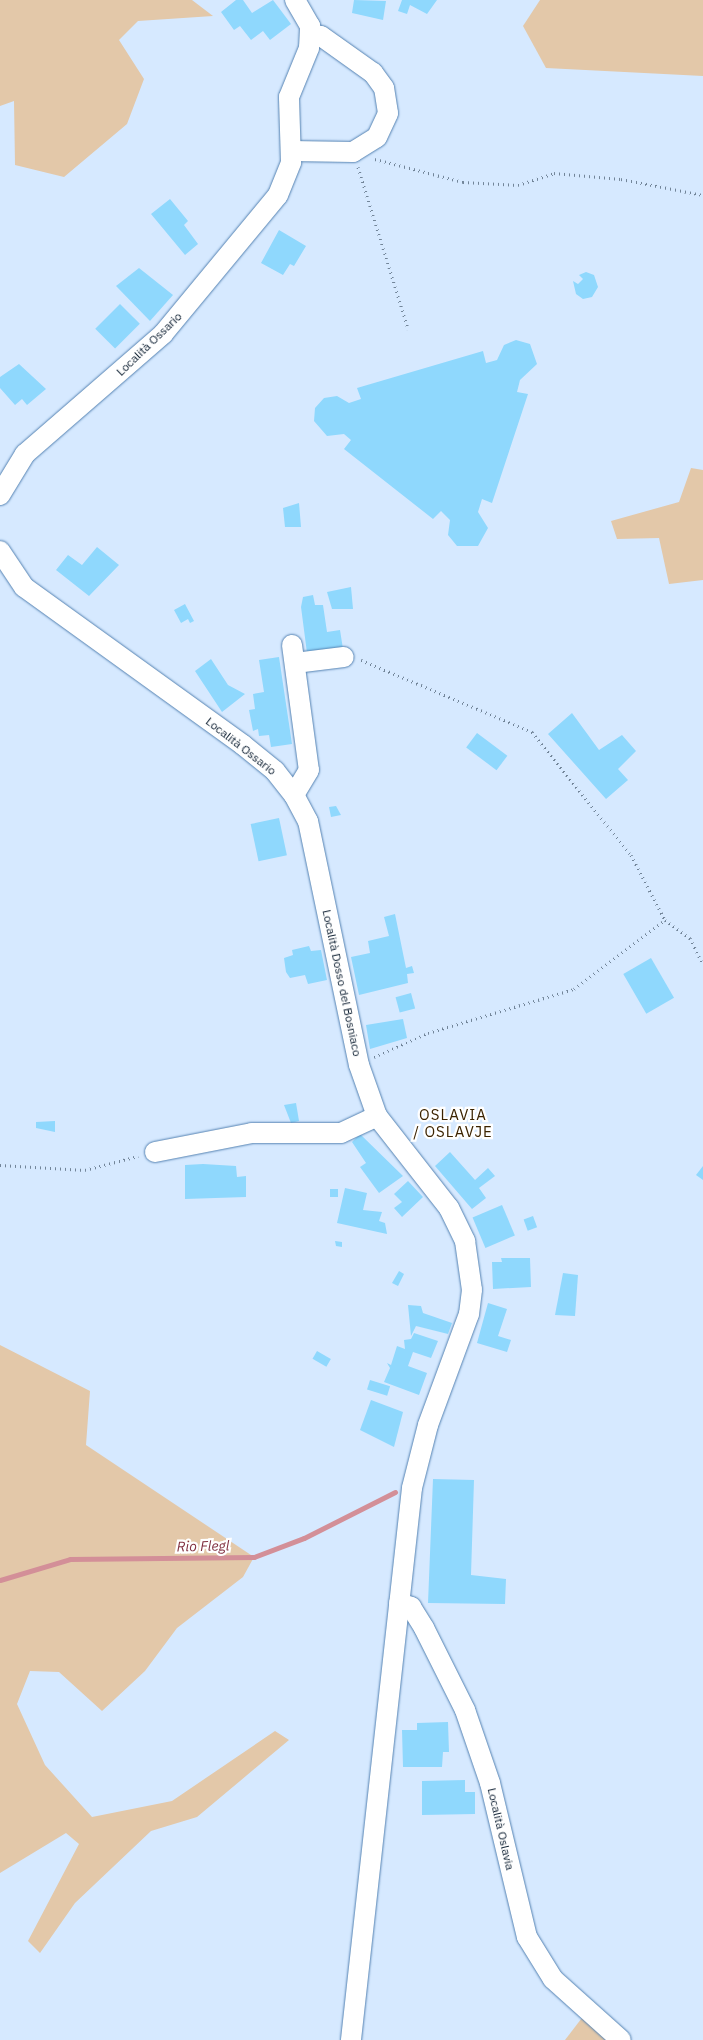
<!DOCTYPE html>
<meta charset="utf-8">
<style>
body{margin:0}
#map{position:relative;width:703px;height:2040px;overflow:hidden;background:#d6e9ff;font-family:"IBM Plex Sans",sans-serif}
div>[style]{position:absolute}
.green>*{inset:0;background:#e3c8a9}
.stream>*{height:5px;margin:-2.5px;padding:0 2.5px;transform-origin:2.5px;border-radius:2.5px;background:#d38f98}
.building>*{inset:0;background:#8fd8fd;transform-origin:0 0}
.path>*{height:3px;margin-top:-1.5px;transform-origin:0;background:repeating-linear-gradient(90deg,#728599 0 1px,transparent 0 5px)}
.roads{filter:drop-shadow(0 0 1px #5482b2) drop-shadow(0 0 1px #5482b2)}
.minor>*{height:20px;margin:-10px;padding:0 10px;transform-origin:10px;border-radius:10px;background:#fff}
span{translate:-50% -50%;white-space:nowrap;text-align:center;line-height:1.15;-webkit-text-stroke:4.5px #fff;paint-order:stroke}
.street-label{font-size:12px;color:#07192c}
.water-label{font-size:14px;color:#813040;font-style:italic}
.quarter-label{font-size:15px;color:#3b2300;letter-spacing:1px}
</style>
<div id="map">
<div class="green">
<i style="clip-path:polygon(0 0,192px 0,213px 16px,138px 21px,119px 40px,144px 79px,127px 124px,64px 177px,15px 165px,14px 101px,0 106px)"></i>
<i style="clip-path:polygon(540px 0,703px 0,703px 76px,546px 68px,523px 26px)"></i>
<i style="clip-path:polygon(691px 468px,703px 470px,703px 580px,669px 584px,659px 538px,617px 539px,611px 521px,679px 502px)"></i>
<i style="clip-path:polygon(0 1345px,90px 1391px,86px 1445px,254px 1557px,243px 1577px,177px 1628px,145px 1671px,102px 1711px,59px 1672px,30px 1671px,17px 1704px,45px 1765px,92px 1817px,172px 1801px,275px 1731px,289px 1740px,197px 1817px,151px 1831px,75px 1903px,40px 1953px,28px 1941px,79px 1844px,66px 1833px,0 1873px)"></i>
<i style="clip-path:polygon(588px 2010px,621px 2040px,565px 2040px)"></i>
</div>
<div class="stream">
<i style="left:0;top:1580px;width:73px;rotate:-16.7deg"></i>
<i style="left:70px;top:1559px;width:184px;rotate:-0.6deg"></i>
<i style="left:254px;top:1557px;width:53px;rotate:-20.8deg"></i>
<i style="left:304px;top:1538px;width:102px;rotate:-26.8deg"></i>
</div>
<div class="building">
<i style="clip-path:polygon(236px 0,243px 0,252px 13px,273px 0,291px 24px,270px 40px,263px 31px,251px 40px,240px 26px,234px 30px,221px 12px)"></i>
<i style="clip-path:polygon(354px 0,386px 1px,383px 20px,352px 13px)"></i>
<i style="clip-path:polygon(402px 0,437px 0,427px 14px,410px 5px,407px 14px,398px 11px)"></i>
<i style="clip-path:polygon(170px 199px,188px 221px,184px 225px,198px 244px,185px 255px,151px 214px)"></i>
<i style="clip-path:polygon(279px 230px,306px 246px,294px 266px,290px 264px,283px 275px,261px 263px)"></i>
<i style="clip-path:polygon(139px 268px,173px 295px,150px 321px,116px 286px)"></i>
<i style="clip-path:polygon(586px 272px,594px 275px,598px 287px,592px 297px,583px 299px,576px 294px,573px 281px,578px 284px,583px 279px,579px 275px)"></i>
<i style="left:120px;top:304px;width:28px;height:35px;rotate:45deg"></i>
<i style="clip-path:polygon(516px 340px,530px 344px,537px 364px,520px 380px,517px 392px,528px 394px,492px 503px,482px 499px,478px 512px,488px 528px,478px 546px,457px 546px,448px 535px,450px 520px,441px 511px,433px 519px,344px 449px,351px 440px,344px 434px,327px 436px,314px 421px,315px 408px,324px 398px,337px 396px,349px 403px,361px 399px,357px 388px,483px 351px,486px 363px,497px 360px,504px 345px)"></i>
<i style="clip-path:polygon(19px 364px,46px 389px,27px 405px,22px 399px,15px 405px,0 388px,0 377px)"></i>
<i style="clip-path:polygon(299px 503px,301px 527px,285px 527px,283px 508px)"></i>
<i style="clip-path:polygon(97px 547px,119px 565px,89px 596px,56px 570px,68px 555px,82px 565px)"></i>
<i style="clip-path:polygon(351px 587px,353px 609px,332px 609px,327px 592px)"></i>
<i style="clip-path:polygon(313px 595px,315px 605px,323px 605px,327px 632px,340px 630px,343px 649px,307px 653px,301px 607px,303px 597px)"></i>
<i style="clip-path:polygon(185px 604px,194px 621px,190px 623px,188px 619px,181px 623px,174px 610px)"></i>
<i style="clip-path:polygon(279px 657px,292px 744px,271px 747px,269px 735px,259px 736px,258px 729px,253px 731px,249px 710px,255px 709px,253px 694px,264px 692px,259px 660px)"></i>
<i style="clip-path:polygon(211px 659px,228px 685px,245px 694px,222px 712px,195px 671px)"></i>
<i style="clip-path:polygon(572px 713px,599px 750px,622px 735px,636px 751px,618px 769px,628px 780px,606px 799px,548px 734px)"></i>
<i style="left:477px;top:733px;width:38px;height:18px;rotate:37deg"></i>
<i style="clip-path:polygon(336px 806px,341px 815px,331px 817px,329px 807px)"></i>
<i style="left:279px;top:818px;width:38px;height:29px;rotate:78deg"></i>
<i style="clip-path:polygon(395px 914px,406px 968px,412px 966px,414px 973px,407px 974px,408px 983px,359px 995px,351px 957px,370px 953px,368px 941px,389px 936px,384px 917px)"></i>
<i style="clip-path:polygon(309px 946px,311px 951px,321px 950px,327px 980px,308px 984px,305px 975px,290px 978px,286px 972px,284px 958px,293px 955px,292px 950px)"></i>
<i style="left:651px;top:958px;width:46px;height:32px;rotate:60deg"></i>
<i style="left:411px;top:993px;width:16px;height:16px;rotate:75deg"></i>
<i style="clip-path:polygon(403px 1019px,407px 1038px,370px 1049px,366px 1025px)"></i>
<i style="clip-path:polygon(296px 1103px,299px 1121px,291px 1123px,284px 1105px)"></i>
<i style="clip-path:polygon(55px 1121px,55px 1132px,36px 1128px,36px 1122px)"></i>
<i style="clip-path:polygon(360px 1134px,403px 1176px,379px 1193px,360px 1167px,366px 1163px,352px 1142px)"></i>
<i style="clip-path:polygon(450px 1152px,475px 1180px,488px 1168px,495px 1176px,479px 1188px,486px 1198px,472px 1209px,435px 1166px)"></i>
<i style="clip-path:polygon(203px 1164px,236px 1166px,237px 1177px,246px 1176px,246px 1197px,185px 1199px,185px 1165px)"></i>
<i style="clip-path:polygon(703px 1166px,703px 1180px,696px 1175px)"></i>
<i style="clip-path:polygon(408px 1181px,423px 1197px,402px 1217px,394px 1208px,402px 1202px,394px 1194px)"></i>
<i style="clip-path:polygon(345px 1188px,367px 1193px,363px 1210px,382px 1212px,379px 1221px,385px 1223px,387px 1234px,337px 1223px)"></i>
<i style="left:330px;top:1189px;width:8px;height:8px"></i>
<i style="left:502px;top:1205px;width:33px;height:32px;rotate:67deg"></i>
<i style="left:533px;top:1216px;width:12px;height:10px;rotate:70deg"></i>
<i style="clip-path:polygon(335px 1241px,342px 1242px,342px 1247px,336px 1246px)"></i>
<i style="clip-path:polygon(501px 1258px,530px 1258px,531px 1287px,493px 1289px,492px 1262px,502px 1262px)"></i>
<i style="clip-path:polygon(399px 1271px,404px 1274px,398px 1286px,392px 1283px)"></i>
<i style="clip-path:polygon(563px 1273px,578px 1275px,575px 1316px,555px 1315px)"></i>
<i style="clip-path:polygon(488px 1303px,507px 1309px,498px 1336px,511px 1340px,507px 1352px,477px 1343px)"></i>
<i style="clip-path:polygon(408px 1305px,421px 1306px,423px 1313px,452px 1323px,448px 1334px,416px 1326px,411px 1336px)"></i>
<i style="clip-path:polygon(414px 1333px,438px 1341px,431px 1358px,413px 1352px,408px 1366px,427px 1373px,419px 1395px,384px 1382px,390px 1368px,387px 1363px,391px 1365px,397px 1346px,405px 1349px,404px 1340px,411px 1339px)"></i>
<i style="left:317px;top:1351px;width:16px;height:9px;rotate:30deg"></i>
<i style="left:370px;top:1380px;width:21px;height:10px;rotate:17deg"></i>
<i style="clip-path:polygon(371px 1400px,403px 1412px,394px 1447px,360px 1430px)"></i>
<i style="clip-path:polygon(433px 1479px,474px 1480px,471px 1575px,506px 1579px,505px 1604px,428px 1603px)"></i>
<i style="clip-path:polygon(448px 1722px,449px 1752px,443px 1752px,442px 1767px,403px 1767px,402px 1730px,417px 1730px,417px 1723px)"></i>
<i style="clip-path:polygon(465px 1780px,465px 1792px,475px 1792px,475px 1814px,422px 1815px,422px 1781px)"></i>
</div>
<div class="path">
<i style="left:375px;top:159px;width:91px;rotate:14.6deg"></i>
<i style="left:463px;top:182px;width:55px;rotate:3.1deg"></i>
<i style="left:518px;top:185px;width:38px;rotate:-18deg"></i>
<i style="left:554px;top:173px;width:67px;rotate:5.1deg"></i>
<i style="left:621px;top:179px;width:84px;rotate:11deg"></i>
<i style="left:358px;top:167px;width:170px;rotate:72.8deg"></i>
<i style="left:361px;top:660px;width:186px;rotate:22.8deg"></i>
<i style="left:532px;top:732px;width:158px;rotate:51.2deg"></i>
<i style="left:631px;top:855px;width:73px;rotate:62.4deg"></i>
<i style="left:374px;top:1057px;width:59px;rotate:-24deg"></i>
<i style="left:428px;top:1033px;width:152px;rotate:-16.8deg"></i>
<i style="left:574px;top:989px;width:114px;rotate:-37.2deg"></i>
<i style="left:665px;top:920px;width:31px;rotate:36deg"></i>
<i style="left:690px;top:938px;width:30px;rotate:64deg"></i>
<i style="left:0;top:1165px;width:85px;rotate:3.4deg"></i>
<i style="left:85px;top:1170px;width:55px;rotate:-14.8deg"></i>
</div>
<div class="roads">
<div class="minor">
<i style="left:291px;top:151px;width:62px;rotate:0.9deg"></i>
<i style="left:353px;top:152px;width:28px;rotate:-32deg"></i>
<i style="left:377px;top:137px;width:26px;rotate:-65deg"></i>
<i style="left:388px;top:113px;width:25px;rotate:-99deg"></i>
<i style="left:384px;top:88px;width:19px;rotate:-126deg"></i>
<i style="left:373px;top:73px;width:64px;rotate:-144.6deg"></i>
<i style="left:321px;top:36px;width:11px;rotate:-170deg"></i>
<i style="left:0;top:495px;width:48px;rotate:-58.6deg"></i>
<i style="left:25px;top:454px;width:183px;rotate:-41deg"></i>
<i style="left:163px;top:334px;width:180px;rotate:-50.4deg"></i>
<i style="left:278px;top:195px;width:35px;rotate:-68deg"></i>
<i style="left:291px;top:162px;width:65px;rotate:-91.8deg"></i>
<i style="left:289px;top:97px;width:53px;rotate:-67.8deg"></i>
<i style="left:309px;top:48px;width:22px;rotate:-87deg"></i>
<i style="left:310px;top:26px;width:30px;rotate:-120deg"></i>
<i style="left:0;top:551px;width:43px;rotate:56.3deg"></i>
<i style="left:24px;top:587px;width:270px;rotate:35.8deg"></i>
<i style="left:243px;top:745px;width:41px;rotate:39.1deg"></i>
<i style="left:275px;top:771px;width:31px;rotate:52deg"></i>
<i style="left:294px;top:795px;width:30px;rotate:62deg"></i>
<i style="left:308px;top:821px;width:249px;rotate:78.2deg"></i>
<i style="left:359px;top:1065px;width:54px;rotate:70.6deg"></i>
<i style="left:377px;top:1116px;width:117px;rotate:52deg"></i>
<i style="left:449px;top:1208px;width:37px;rotate:64deg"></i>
<i style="left:465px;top:1241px;width:49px;rotate:81.9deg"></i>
<i style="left:472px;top:1290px;width:24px;rotate:97deg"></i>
<i style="left:469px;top:1314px;width:118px;rotate:110.3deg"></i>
<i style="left:428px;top:1425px;width:65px;rotate:104.3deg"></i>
<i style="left:412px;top:1488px;width:555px;rotate:96.31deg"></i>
<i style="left:292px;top:645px;width:126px;rotate:82.3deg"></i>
<i style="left:309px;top:770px;width:29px;rotate:121deg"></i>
<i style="left:295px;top:663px;width:49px;rotate:-7deg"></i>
<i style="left:155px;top:1152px;width:99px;rotate:-11.1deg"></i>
<i style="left:252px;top:1133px;width:89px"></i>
<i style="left:341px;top:1133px;width:40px;rotate:-25deg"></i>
<i style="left:399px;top:1603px;width:13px;rotate:18deg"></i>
<i style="left:411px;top:1607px;width:25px;rotate:58deg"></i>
<i style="left:424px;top:1628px;width:92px;rotate:63.4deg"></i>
<i style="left:465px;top:1710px;width:77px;rotate:71.1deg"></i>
<i style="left:490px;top:1783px;width:158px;rotate:76.5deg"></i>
<i style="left:527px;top:1937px;width:49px;rotate:58.2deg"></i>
<i style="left:553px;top:1979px;width:91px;rotate:41.9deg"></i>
</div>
</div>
<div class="street-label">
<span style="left:149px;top:344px;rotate:-44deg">Località Ossario</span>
<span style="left:241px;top:746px;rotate:38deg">Località Ossario</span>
<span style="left:342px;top:983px;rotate:78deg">Località Dosso del Bosniaco</span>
<span style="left:501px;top:1829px;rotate:77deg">Località Oslavia</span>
</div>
<div class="water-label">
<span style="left:203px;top:1546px;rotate:-1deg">Rio Flegl</span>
</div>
<div class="quarter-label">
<span style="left:453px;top:1123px">OSLAVIA<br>/ OSLAVJE</span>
</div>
</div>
